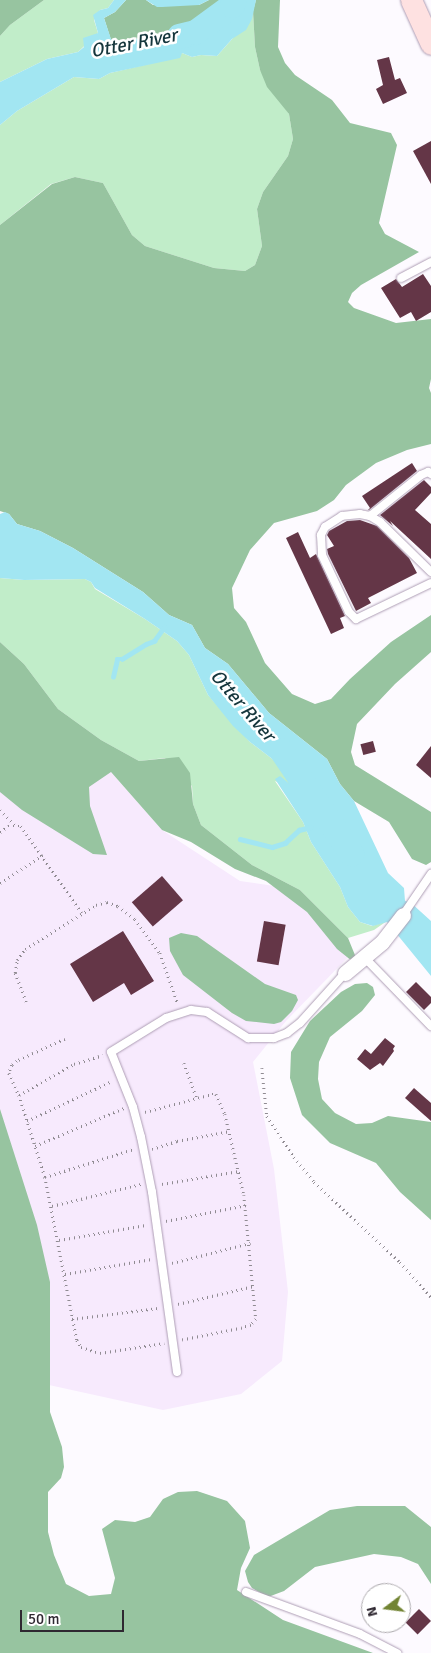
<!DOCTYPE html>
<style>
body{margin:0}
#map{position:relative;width:431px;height:1653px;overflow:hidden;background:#fdfaff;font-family:Signika,sans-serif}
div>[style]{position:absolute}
.built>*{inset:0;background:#f7eafd}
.green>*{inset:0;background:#c1edc9}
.forest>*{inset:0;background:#97c4a0}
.water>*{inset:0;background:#a2e6f2}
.stream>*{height:4.5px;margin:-2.25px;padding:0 2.25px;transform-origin:2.25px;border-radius:2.25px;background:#a2e6f2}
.river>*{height:25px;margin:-12.5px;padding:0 12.5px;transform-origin:12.5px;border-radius:12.5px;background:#a2e6f2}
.building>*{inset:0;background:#643647;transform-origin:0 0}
.path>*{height:2.5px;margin-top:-1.25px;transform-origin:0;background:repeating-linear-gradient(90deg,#908b92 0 1px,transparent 0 5px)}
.roads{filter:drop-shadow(0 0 1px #ae9eb5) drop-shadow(0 0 1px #ae9eb5)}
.service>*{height:8px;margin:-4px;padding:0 4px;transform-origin:4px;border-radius:4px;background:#fff}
.minor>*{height:15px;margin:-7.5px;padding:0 7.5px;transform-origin:7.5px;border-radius:7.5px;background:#fff}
.secondary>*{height:21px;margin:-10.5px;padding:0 10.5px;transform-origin:10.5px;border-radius:10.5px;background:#fee1e1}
span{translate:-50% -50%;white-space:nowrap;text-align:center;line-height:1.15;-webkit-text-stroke:5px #fff;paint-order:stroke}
.water-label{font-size:19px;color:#15363c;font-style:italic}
.north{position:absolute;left:361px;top:1583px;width:50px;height:50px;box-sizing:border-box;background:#fff;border:1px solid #aca9ad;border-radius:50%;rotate:255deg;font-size:14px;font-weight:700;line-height:20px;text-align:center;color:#2f2831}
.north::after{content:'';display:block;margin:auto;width:18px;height:22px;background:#728433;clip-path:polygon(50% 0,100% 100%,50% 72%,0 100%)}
.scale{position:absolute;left:20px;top:1610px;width:104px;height:22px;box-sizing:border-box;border:2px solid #2f2831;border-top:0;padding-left:6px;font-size:15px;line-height:18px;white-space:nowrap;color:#2f2831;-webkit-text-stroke:4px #fff;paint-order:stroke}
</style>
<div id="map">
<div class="built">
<i style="clip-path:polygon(111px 772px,162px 830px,240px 881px,288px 888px,352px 953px,286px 1021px,253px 1062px,274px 1169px,288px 1292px,282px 1361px,241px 1394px,163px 1410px,49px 1385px,0 1125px,0 783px)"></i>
</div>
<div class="green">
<i style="clip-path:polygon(44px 0,114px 0,108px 8px,100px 10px,94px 20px,98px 33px,78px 52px,47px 59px,0 82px,0 36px,10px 25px)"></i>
<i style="clip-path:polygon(256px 0,253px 11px,255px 47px,260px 70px,289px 114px,293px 139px,288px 156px,263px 192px,257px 209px,262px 246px,255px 265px,245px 271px,214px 268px,145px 246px,132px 235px,103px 183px,75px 177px,51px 184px,0 225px,0 125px,17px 111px,74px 77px,99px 79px,110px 73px,153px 63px,182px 53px,192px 57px,201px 55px,217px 56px,233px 38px)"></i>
<i style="clip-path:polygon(0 578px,24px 580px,85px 579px,91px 582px,95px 589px,145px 619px,177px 641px,189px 655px,208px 695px,250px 742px,317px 793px,331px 812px,336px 822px,330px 828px,309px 807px,299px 792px,275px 781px,303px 822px,311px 842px,340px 887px,348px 907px,360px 922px,372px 926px,387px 921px,374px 930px,348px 938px,300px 890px,252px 865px,201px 825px,193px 804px,192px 786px,165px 758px,139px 761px,101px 740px,58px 709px,24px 664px,0 642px)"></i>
</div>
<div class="forest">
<i style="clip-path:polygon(0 0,44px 0,10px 25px,0 36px)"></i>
<i style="clip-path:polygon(126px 0,146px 0,153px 5px,199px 5px,209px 0,232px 0,229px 10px,217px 19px,201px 26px,184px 31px,117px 42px,111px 40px,104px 18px,115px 12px)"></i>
<i style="clip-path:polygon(256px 0,280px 0,278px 47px,285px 63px,295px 75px,332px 100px,350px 123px,391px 133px,397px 145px,379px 223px,385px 234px,419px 252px,361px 285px,352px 293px,348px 302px,354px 308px,396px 323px,431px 319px,431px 379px,429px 388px,431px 393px,431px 444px,407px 450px,376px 463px,346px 485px,334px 500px,317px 511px,274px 523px,250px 550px,232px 588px,234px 608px,246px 622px,265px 663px,292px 694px,315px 704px,331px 699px,350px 679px,391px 642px,431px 615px,431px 652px,395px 684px,357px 724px,351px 752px,355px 765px,431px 812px,431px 862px,426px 865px,412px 859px,389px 822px,354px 801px,340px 784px,327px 759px,269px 713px,228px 664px,205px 648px,192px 625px,169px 615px,143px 592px,73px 548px,40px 531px,17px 524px,9px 514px,0 511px,0 225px,52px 184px,75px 177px,103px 183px,132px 235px,145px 246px,214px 268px,245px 271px,255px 265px,262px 246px,257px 209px,263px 192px,288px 156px,293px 139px,289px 114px,267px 87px,260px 70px,255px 47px,253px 11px)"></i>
<i style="clip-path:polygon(0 642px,24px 664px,58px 709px,101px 740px,139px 761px,179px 757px,190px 773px,193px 804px,201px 825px,252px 865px,300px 890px,348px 938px,357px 960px,352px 961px,337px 949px,307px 912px,266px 881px,235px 869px,191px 842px,162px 830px,111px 772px,89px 787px,90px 806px,107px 855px,93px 854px,22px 810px,0 792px)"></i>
<i style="clip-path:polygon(181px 933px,197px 936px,265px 984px,296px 995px,298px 1000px,292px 1011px,281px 1022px,274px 1024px,246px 1021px,232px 1013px,183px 975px,170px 951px,169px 938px)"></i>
<i style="clip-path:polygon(367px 983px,373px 987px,375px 995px,362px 1011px,330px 1037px,319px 1062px,318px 1079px,322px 1099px,335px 1113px,356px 1124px,372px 1123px,388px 1116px,431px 1122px,431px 1220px,400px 1192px,376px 1163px,330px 1143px,302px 1115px,290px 1078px,291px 1052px,310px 1021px,341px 992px,355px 984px)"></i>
<i style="clip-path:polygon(0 1109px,37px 1225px,50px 1282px,50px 1412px,62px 1447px,64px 1467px,61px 1478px,48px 1492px,48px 1532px,54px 1555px,66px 1584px,89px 1596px,111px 1594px,115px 1578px,102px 1529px,115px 1520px,135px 1522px,150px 1517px,163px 1499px,178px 1492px,197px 1491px,227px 1501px,245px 1521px,250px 1548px,241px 1568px,237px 1590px,283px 1620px,373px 1653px,0 1653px)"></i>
<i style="clip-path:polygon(357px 1506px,405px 1506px,431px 1527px,431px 1584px,418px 1564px,401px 1557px,374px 1554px,315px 1567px,284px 1591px,268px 1597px,252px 1588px,248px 1582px,245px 1571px,254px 1555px,330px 1510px)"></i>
</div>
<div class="water">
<i style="clip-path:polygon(114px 0,126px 0,115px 12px,104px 18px,111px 39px,117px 42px,184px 31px,217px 19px,229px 10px,232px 0,256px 0,252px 19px,246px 30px,232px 39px,217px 56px,201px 55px,192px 57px,182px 53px,180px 58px,110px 73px,99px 79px,74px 77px,17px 111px,0 125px,0 82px,47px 59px,78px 52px,84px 47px,83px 38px,98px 33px,93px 15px,100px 10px,108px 8px)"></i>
<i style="clip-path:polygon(146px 0,209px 0,199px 5px,162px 7px,157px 7px)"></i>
<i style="clip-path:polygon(5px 512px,9px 514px,17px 524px,40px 531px,73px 548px,143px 592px,169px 615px,192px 625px,205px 648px,228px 664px,269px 713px,327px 759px,340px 784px,354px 801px,388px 873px,404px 888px,405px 901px,410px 902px,431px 921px,431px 976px,387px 922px,373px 926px,360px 922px,348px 907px,340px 887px,311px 842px,303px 822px,275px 779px,280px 776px,299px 792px,309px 807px,330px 828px,336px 822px,331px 812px,317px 793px,250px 742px,233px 726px,208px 695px,189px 655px,177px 641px,145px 619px,95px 588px,91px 582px,85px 579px,24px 580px,0 578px,0 514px)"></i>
</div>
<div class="stream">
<i style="left:113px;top:677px;width:18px;rotate:-77deg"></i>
<i style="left:117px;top:659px;width:5px"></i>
<i style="left:122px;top:659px;width:28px;rotate:-32deg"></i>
<i style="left:146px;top:644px;width:9px;rotate:-21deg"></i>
<i style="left:154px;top:641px;width:17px;rotate:-54deg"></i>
<i style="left:240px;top:839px;width:33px;rotate:14deg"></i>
<i style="left:272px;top:847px;width:14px;rotate:-17deg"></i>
<i style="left:285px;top:843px;width:19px;rotate:-43deg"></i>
<i style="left:299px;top:830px;width:12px;rotate:-14deg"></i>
</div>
<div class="river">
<i style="left:179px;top:36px;width:16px;rotate:-14deg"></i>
<i style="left:195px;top:32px;width:46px;rotate:-36.1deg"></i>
<i style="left:232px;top:5px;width:5px;rotate:-68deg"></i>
<i style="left:281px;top:750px;width:125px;rotate:55.8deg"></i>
</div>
<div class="building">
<i style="clip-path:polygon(389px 57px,395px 80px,400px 78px,407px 93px,383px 104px,376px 89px,383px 85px,377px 60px)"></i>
<i style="clip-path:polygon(431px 141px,431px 184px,413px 151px)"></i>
<i style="clip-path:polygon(423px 274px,431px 286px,431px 312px,416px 321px,411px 312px,400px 318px,381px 288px,396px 279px,402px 287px)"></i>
<i style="clip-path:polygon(412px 463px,417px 471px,369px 510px,368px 510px,370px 508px,362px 496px)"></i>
<i style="clip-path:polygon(424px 480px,431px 487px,431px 493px,415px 510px,431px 524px,431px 559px,390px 521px,393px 526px,380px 515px)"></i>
<i style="clip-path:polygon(360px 520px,377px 526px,409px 558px,417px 573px,368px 598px,371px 603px,356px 611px,328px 554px,327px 549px,334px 546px,327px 535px,329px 531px,347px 521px)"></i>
<i style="clip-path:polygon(298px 532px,310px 558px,316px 554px,345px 616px,340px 618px,344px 628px,331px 634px,286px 538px)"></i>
<i style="left:373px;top:741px;width:11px;height:13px;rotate:75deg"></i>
<i style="clip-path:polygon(431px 746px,431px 778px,416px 765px)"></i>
<i style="left:162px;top:876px;width:32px;height:40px;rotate:49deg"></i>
<i style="left:264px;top:921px;width:22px;height:41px;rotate:10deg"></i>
<i style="clip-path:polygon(123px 931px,154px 981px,131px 995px,124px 983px,93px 1002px,70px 964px)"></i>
<i style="clip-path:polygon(416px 982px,431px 997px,431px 1003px,424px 1010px,406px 992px)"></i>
<i style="clip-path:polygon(385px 1038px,395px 1046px,393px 1049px,394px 1051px,383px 1066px,380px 1063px,370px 1070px,357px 1059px,365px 1049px,371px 1054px)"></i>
<i style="clip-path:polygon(414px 1088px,431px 1103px,431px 1121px,405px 1098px)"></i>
<i style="left:419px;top:1609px;width:17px;height:19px;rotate:45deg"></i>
</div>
<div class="path">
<i style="left:0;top:810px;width:21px;rotate:45deg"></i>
<i style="left:0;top:832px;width:10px;rotate:-37deg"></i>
<i style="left:8px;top:826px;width:13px"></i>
<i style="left:21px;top:826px;width:106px;rotate:55deg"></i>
<i style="left:0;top:883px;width:51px;rotate:-33.1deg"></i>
<i style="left:26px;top:1002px;width:31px;rotate:-111deg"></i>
<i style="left:15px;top:973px;width:13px;rotate:-81deg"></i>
<i style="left:17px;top:960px;width:14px;rotate:-54deg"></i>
<i style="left:25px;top:949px;width:84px;rotate:-31.8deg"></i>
<i style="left:96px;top:905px;width:11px;rotate:-15deg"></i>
<i style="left:107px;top:902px;width:12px;rotate:20deg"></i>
<i style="left:118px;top:906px;width:21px;rotate:37deg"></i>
<i style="left:135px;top:919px;width:42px;rotate:53.7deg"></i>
<i style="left:160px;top:953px;width:54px;rotate:70.6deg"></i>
<i style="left:65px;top:1039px;width:53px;rotate:155.4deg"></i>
<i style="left:17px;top:1061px;width:6px;rotate:141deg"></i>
<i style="left:12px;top:1065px;width:9px;rotate:111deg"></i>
<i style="left:9px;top:1073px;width:24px;rotate:66deg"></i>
<i style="left:19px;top:1095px;width:86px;rotate:72.4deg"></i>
<i style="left:45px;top:1177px;width:166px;rotate:78.9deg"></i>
<i style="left:77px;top:1340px;width:8px;rotate:60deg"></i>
<i style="left:81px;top:1347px;width:20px;rotate:18deg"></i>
<i style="left:100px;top:1353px;width:65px;rotate:-8.9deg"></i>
<i style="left:184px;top:1063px;width:37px;rotate:70deg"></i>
<i style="left:262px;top:1068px;width:48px;rotate:84.1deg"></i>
<i style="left:267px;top:1116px;width:49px;rotate:56.6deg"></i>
<i style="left:294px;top:1157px;width:32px;rotate:51deg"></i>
<i style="left:314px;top:1182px;width:117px;rotate:42.9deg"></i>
<i style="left:400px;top:1262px;width:47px;rotate:48.5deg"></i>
<i style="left:19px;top:1095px;width:63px;rotate:-29.4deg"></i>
<i style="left:74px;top:1064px;width:30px;rotate:-17deg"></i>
<i style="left:145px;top:1112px;width:69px;rotate:-15deg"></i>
<i style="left:212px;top:1094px;width:4px"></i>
<i style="left:216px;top:1094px;width:22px;rotate:66deg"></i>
<i style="left:225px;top:1114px;width:83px;rotate:76.8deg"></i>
<i style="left:244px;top:1195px;width:125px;rotate:84.5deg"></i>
<i style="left:256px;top:1319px;width:8px;rotate:130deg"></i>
<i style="left:251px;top:1325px;width:9px;rotate:162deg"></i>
<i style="left:242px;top:1328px;width:61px;rotate:168.7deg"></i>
<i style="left:27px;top:1121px;width:94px;rotate:-25.2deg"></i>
<i style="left:35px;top:1146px;width:97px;rotate:-23.1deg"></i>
<i style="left:152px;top:1149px;width:26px;rotate:-18deg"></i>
<i style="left:177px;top:1141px;width:54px;rotate:-10.7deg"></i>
<i style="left:45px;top:1177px;width:93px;rotate:-17.5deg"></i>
<i style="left:162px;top:1184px;width:78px;rotate:-9.6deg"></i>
<i style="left:52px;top:1206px;width:92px;rotate:-13.9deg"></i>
<i style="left:166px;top:1221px;width:82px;rotate:-11.3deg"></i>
<i style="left:59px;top:1240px;width:88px;rotate:-9.8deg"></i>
<i style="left:172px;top:1263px;width:81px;rotate:-14.4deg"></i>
<i style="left:65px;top:1274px;width:88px;rotate:-9.8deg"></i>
<i style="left:178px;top:1304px;width:78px;rotate:-13.3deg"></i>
<i style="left:72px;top:1319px;width:87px;rotate:-7.3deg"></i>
</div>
<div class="roads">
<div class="service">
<i style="left:401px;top:278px;width:34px;rotate:-28deg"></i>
<i style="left:370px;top:516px;width:65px;rotate:-38.8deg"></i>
<i style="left:421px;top:475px;width:8px;rotate:-23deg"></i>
<i style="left:428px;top:472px;width:4px;rotate:34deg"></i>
<i style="left:431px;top:572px;width:71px;rotate:-135.6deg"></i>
<i style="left:380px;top:522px;width:12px;rotate:-149deg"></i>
<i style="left:370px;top:516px;width:10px;rotate:-169deg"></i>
<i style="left:360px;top:514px;width:18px;rotate:174deg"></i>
<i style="left:342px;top:516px;width:20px;rotate:147deg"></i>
<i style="left:325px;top:527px;width:9px;rotate:117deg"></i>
<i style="left:321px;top:535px;width:20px;rotate:87deg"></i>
<i style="left:322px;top:555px;width:63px;rotate:64.7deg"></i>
<i style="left:349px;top:612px;width:10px;rotate:45deg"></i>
<i style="left:356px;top:619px;width:83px;rotate:-25.6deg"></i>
<i style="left:403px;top:915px;width:50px;rotate:-55.7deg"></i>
<i style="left:365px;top:958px;width:95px;rotate:45.9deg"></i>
<i style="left:177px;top:1372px;width:182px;rotate:-97.9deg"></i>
<i style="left:152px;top:1192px;width:56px;rotate:-101.3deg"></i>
<i style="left:141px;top:1137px;width:31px;rotate:-105deg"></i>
<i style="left:133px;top:1107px;width:59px;rotate:-111.8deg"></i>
<i style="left:111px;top:1052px;width:65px;rotate:-31.7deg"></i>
<i style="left:166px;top:1018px;width:26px;rotate:-18deg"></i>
<i style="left:191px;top:1010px;width:16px;rotate:7deg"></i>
<i style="left:207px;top:1012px;width:49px;rotate:32.4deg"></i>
<i style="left:248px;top:1038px;width:26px"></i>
<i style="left:274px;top:1038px;width:14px;rotate:-21deg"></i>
<i style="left:287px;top:1033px;width:16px;rotate:-38deg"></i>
<i style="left:300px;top:1023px;width:67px;rotate:-48deg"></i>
<i style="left:246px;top:1592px;width:121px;rotate:20.2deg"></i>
<i style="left:360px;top:1634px;width:42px;rotate:27.2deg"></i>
</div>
<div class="minor">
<i style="left:345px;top:973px;width:48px;rotate:-40deg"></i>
<i style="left:382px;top:942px;width:34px;rotate:-52deg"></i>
</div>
<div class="secondary">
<i style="left:411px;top:0;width:48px;rotate:65.6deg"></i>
</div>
</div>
<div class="water-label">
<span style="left:134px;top:44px;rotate:-11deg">Otter River</span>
<span style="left:242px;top:706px;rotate:49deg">Otter River</span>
</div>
<div class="north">N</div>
<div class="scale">50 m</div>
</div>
